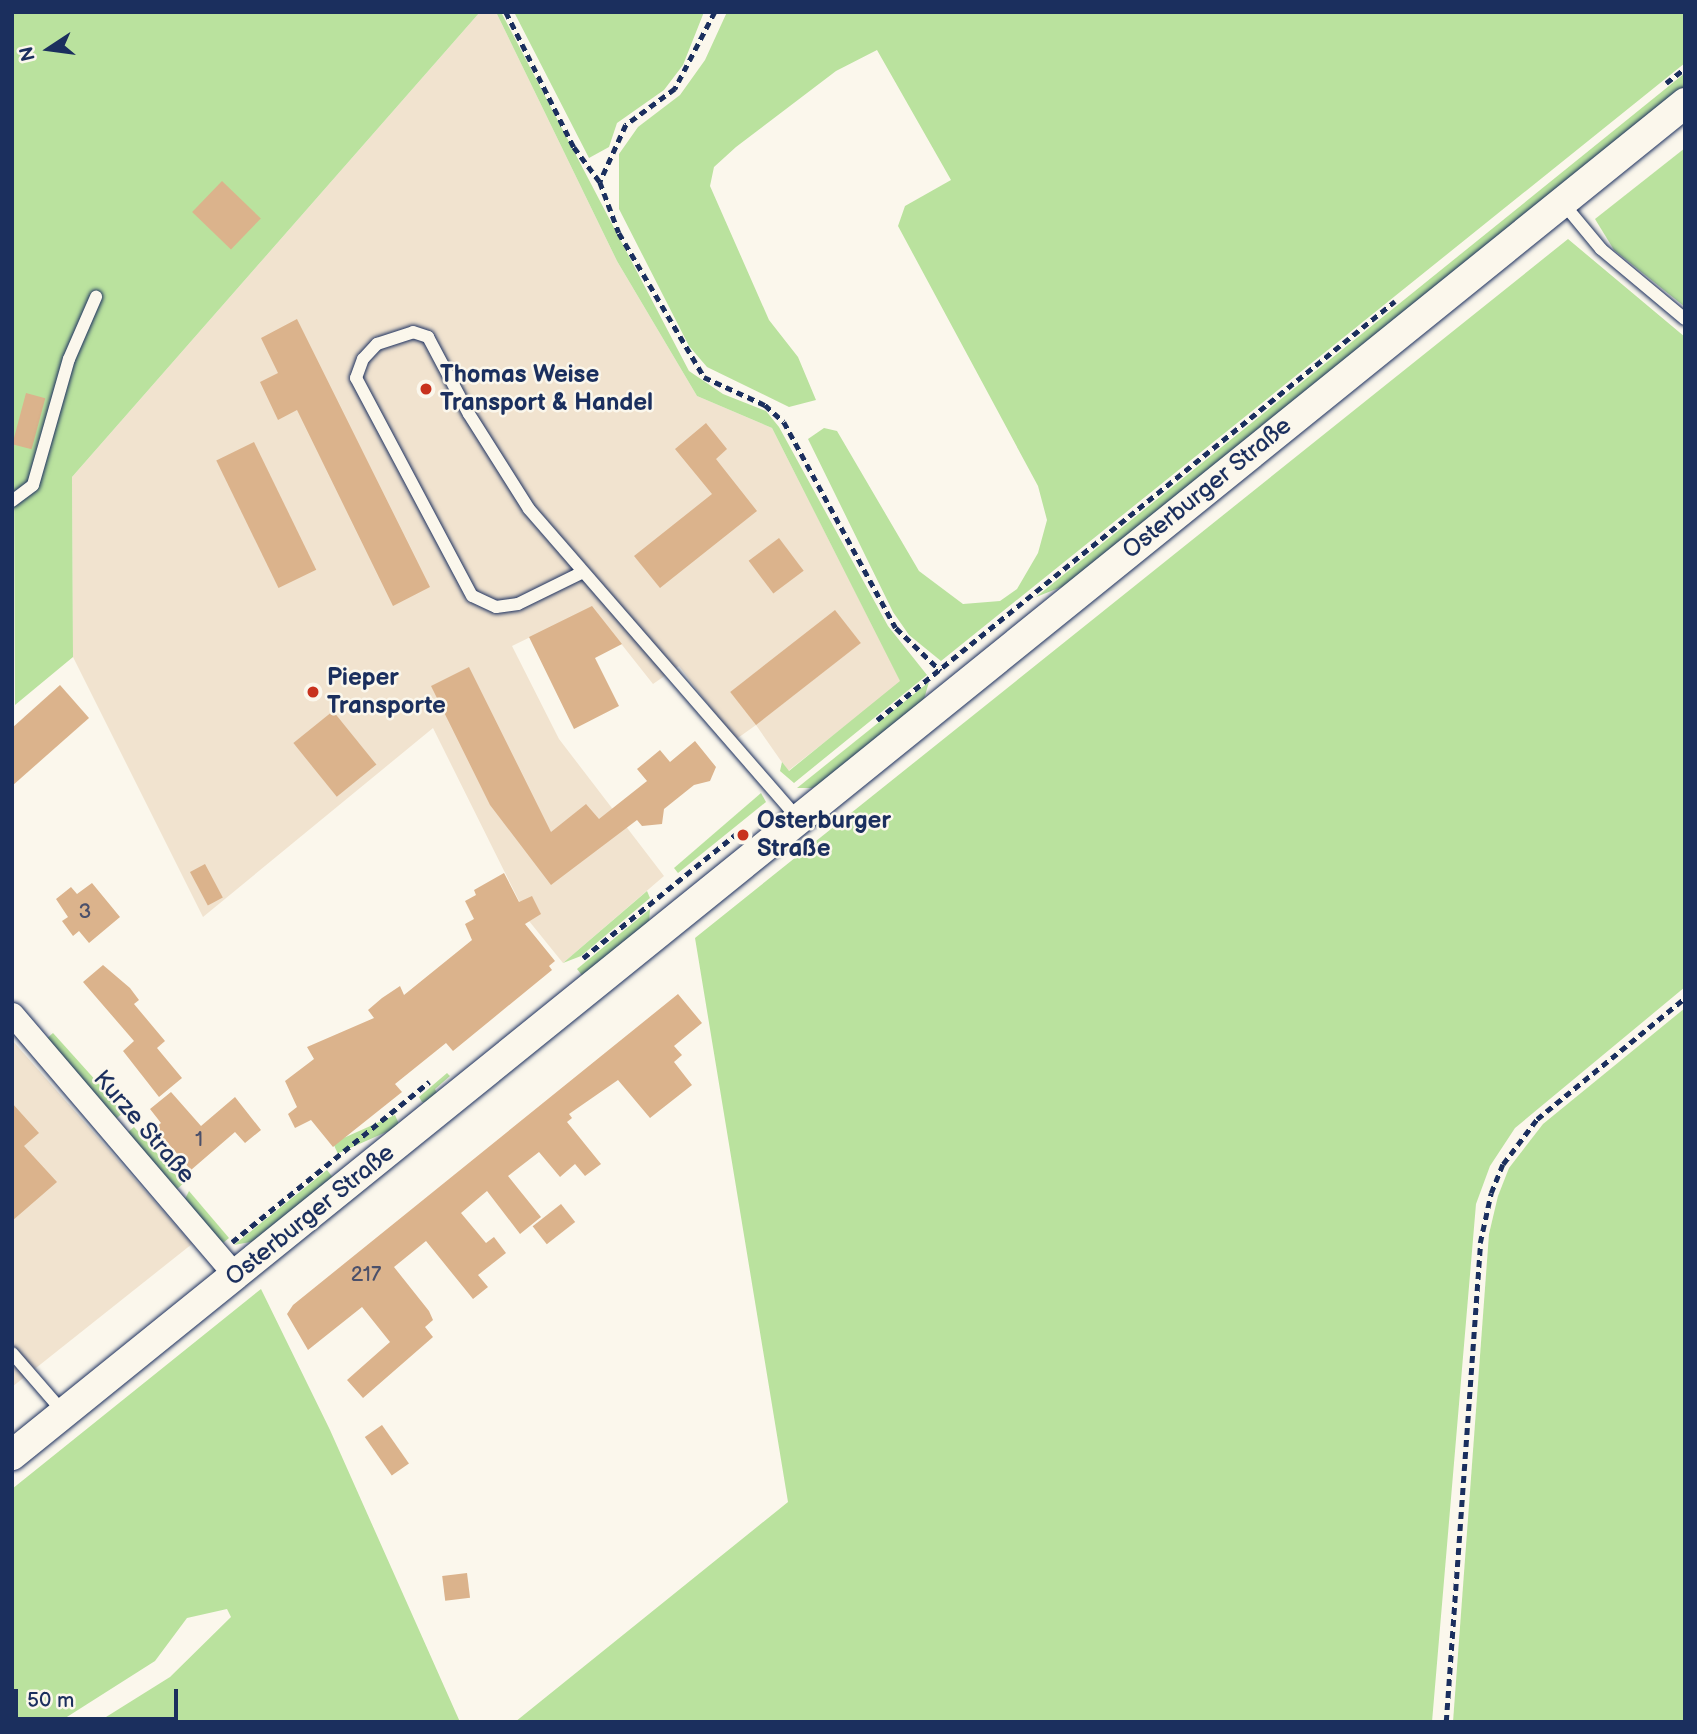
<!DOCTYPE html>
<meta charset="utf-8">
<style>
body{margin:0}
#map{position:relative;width:1697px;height:1734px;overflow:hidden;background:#fbf7ec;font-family:"Balsamiq Sans",sans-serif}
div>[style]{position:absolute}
.built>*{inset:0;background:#f1e3cf}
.green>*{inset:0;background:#bae29e;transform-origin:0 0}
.building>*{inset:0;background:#dbb38c;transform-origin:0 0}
.path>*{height:4.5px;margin-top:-2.25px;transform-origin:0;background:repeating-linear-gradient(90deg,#1b2f5e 0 7px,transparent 0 12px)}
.roads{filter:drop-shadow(0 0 2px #1b2f5e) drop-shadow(0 0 2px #1b2f5e)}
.service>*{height:12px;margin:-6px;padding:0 6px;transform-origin:6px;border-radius:6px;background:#fbf7ec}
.minor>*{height:23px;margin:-11.5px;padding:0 11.5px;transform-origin:11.5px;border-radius:11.5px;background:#fbf7ec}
.tertiary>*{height:30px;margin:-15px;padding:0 15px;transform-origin:15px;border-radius:15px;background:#fbf7ec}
.dots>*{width:19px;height:19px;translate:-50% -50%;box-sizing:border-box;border:4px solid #fbf7ec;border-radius:50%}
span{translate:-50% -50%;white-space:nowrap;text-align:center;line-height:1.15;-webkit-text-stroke:5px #fbf7ec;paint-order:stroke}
.number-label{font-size:21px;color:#4b506a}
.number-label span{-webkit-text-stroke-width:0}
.poi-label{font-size:24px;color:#1b2f5e;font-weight:700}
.left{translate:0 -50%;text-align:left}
.street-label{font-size:24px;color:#1b2f5e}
.frame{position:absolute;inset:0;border:14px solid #1b2f5e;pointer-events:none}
.north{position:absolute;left:14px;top:14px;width:70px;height:70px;-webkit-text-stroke:5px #fbf7ec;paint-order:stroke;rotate:257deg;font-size:19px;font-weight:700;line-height:28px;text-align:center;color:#1b2f5e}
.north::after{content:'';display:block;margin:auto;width:24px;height:32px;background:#1b2f5e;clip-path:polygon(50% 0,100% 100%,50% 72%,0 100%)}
.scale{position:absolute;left:14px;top:1689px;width:164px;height:32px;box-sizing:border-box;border:4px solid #1b2f5e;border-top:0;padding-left:9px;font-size:21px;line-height:24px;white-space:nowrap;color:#1b2f5e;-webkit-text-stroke:5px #fbf7ec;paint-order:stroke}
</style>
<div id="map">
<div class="built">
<i style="clip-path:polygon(480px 12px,496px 12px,617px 261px,697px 396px,772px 428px,901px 682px,788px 771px,756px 725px,735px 740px,679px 666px,653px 684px,592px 607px,512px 646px,559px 739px,664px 876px,563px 963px,529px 921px,433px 728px,203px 917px,73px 657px,72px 477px)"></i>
<i style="clip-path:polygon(12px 1040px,192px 1244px,12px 1387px)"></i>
</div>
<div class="green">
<i style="clip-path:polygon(12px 12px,480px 12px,72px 477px,73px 657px,15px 705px)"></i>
<i style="clip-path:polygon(496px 12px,501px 12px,689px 371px,723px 394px,766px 411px,779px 427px,888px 626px,927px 675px,794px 783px,780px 771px,782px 762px,789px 771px,900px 681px,772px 428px,697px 396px,617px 261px)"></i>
<i style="clip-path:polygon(514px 12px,704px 12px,683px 65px,664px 90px,617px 123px,609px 147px,589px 158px)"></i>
<i style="clip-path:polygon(727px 12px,1685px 12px,1685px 63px,941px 661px,909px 635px,893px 612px,808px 439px,824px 428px,837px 431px,919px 571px,963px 604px,1000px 601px,1017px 589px,1038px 553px,1047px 520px,1038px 486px,898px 226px,905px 206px,951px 180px,877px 50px,836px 71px,736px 147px,714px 167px,710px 186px,769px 320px,798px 357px,816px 400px,789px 407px,707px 367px,689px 346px,619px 209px,619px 154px,638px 127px,680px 95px,705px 60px)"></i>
<i style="clip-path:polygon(1685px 73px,1685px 86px,1064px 586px,1036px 597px)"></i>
<i style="clip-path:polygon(1685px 148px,1685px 307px,1614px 250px,1595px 219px)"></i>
<i style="clip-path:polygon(1568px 239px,1685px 337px,1685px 987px,1515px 1128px,1490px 1166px,1476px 1204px,1432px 1722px,515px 1722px,788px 1502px,695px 938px)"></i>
<i style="clip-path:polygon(929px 682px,924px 699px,829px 780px,812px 788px,797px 788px)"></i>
<i style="clip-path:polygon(761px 793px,766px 802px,678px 873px,674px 868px)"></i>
<i style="clip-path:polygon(647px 891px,650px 898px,581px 956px,563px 963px)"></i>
<i style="clip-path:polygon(650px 909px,649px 923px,584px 978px,577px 969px)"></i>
<i style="clip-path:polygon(1685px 1008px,1685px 1722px,1453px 1722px,1489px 1234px,1498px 1196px,1509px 1168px,1543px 1124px)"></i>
<i style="left:53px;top:1033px;width:106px;height:12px;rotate:48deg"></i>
<i style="clip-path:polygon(447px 1073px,450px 1076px,435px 1089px,438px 1095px,429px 1104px,422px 1102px,419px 1097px)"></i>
<i style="left:395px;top:1115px;width:12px;height:68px;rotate:66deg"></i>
<i style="left:134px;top:1127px;width:75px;height:10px;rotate:49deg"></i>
<i style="clip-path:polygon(327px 1170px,334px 1179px,256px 1241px,234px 1245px)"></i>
<i style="clip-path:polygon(189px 1191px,229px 1238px,223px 1243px,184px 1201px)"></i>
<i style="clip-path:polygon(261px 1289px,330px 1430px,460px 1722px,98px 1722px,170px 1677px,231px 1617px,227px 1609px,187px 1618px,155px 1661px,59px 1722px,12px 1722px,12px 1489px)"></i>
</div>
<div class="building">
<i style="left:222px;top:181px;width:54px;height:43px;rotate:44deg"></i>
<i style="clip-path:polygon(297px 319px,430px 587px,393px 606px,297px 410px,278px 420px,260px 382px,278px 373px,261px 338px)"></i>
<i style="left:26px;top:393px;width:20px;height:53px;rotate:15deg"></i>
<i style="clip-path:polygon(706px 423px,727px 449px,716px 459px,757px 511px,660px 588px,634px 556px,712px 494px,675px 449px)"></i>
<i style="left:254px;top:442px;width:142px;height:42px;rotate:64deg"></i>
<i style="left:779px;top:538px;width:41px;height:38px;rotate:53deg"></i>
<i style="clip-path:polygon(592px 606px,622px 644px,595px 658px,619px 706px,574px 729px,529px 637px)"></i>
<i style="left:835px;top:610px;width:42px;height:133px;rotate:52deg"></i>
<i style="clip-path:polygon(469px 667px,551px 832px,586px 804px,599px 819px,647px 781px,637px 769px,660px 750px,670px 762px,695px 741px,716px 767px,710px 781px,694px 785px,664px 809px,662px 824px,642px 826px,637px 820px,551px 885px,490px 805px,431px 686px)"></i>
<i style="clip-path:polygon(60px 685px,89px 718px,12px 786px,12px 728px)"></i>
<i style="left:333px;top:711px;width:69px;height:51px;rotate:51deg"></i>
<i style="left:205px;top:864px;width:38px;height:17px;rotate:62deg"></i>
<i style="clip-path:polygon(504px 873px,519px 902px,532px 896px,541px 914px,525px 924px,555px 961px,549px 966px,552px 970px,453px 1051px,446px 1043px,395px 1084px,402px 1092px,333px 1147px,311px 1120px,295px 1128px,288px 1114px,297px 1107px,285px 1081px,314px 1059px,307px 1047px,374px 1018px,368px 1010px,382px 998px,400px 986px,404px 995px,472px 940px,465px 924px,474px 919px,465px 901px,476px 895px,474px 890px)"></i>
<i style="clip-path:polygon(92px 883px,120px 917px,89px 943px,79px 931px,73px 936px,62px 921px,68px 917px,56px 899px,71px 887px,77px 894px)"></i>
<i style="clip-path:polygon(103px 965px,130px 988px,139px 1000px,134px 1004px,165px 1041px,157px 1048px,182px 1078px,159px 1097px,123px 1051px,134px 1041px,83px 982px)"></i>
<i style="clip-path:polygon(678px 994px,702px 1023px,674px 1046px,682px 1055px,674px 1062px,692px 1085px,650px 1118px,618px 1080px,569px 1114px,572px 1118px,567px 1122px,601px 1164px,585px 1176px,575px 1164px,560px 1177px,539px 1152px,508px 1176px,541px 1217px,520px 1234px,487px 1191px,461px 1213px,486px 1243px,494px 1237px,506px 1253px,478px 1275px,488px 1287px,473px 1299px,426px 1241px,394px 1267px,429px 1311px,433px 1320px,425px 1327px,433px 1337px,363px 1398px,347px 1380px,390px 1342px,362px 1307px,308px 1350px,287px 1314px,293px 1305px)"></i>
<i style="clip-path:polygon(171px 1092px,201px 1126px,235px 1097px,261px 1130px,245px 1143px,235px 1132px,191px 1170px,155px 1128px,161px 1123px,150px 1109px)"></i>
<i style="clip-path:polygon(12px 1103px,39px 1133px,24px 1146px,57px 1182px,12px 1221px)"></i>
<i style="left:561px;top:1204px;width:23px;height:36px;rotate:52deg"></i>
<i style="left:382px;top:1425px;width:47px;height:21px;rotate:55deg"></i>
<i style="left:467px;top:1573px;width:25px;height:25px;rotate:83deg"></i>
</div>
<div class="path">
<i style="left:506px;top:12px;width:151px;rotate:63.3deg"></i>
<i style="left:574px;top:147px;width:44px;rotate:53.4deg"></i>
<i style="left:715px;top:12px;width:87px;rotate:117.5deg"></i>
<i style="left:675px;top:89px;width:61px;rotate:143.7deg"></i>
<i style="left:626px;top:125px;width:63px;rotate:114.5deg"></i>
<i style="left:600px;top:182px;width:54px;rotate:69.6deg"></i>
<i style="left:619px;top:233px;width:167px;rotate:59.4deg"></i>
<i style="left:704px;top:377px;width:67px;rotate:24.7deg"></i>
<i style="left:765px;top:405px;width:25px;rotate:42deg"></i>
<i style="left:784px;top:422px;width:234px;rotate:61.5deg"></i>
<i style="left:896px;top:628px;width:62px;rotate:43.7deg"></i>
<i style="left:1666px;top:83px;width:24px;rotate:-38deg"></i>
<i style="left:877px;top:720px;width:666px;rotate:-38.97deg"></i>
<i style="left:583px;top:958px;width:197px;rotate:-39deg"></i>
<i style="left:232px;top:1242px;width:254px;rotate:-39.1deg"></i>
<i style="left:1446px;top:1722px;width:480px;rotate:-85.9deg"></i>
<i style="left:1480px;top:1243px;width:51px;rotate:-77.6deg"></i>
<i style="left:1491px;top:1193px;width:31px;rotate:-68deg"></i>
<i style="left:1503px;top:1164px;width:56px;rotate:-52.9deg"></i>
<i style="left:1537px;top:1119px;width:191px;rotate:-39.3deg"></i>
</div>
<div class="roads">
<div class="service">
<i style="left:1562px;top:202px;width:61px;rotate:50.3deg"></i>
<i style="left:1601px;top:249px;width:109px;rotate:39.8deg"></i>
<i style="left:12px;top:501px;width:26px;rotate:-37deg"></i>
<i style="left:33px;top:485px;width:131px;rotate:-74.1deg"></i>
<i style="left:69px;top:359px;width:68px;rotate:-66.5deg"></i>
<i style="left:581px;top:573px;width:70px;rotate:153.8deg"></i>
<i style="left:518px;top:604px;width:22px;rotate:172deg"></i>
<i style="left:496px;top:607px;width:26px;rotate:-155deg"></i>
<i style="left:472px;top:596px;width:247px;rotate:-118deg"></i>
<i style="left:356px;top:378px;width:20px;rotate:-70deg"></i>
<i style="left:363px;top:359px;width:21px;rotate:-47deg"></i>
<i style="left:377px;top:344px;width:38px;rotate:-18deg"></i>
<i style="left:413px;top:332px;width:16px;rotate:18deg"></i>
<i style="left:428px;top:337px;width:87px;rotate:62deg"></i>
<i style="left:469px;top:414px;width:112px;rotate:57.7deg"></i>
<i style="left:529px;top:509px;width:408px;rotate:49deg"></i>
<i style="left:12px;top:1353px;width:79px;rotate:49.1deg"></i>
</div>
<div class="minor">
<i style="left:12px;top:1014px;width:343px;rotate:49.5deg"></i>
</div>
<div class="tertiary">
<i style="left:12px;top:1455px;width:2151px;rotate:-38.94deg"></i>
</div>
</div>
<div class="dots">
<i style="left:426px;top:389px;background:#c8321e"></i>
<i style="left:313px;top:692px;background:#c8321e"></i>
<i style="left:743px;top:835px;background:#c8321e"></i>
</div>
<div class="number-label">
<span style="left:85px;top:912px">3</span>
<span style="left:199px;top:1140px">1</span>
<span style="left:366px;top:1275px">217</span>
</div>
<div class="poi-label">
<span class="left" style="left:440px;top:389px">Thomas Weise<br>Transport &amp; Handel</span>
<span class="left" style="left:327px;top:692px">Pieper<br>Transporte</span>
<span class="left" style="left:757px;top:835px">Osterburger<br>Straße</span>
</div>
<div class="street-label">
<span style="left:1207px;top:488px;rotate:-39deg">Osterburger Straße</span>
<span style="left:144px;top:1127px;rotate:49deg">Kurze Straße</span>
<span style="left:310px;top:1215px;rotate:-39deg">Osterburger Straße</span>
</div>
<div class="frame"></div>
<div class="north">N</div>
<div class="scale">50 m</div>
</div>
